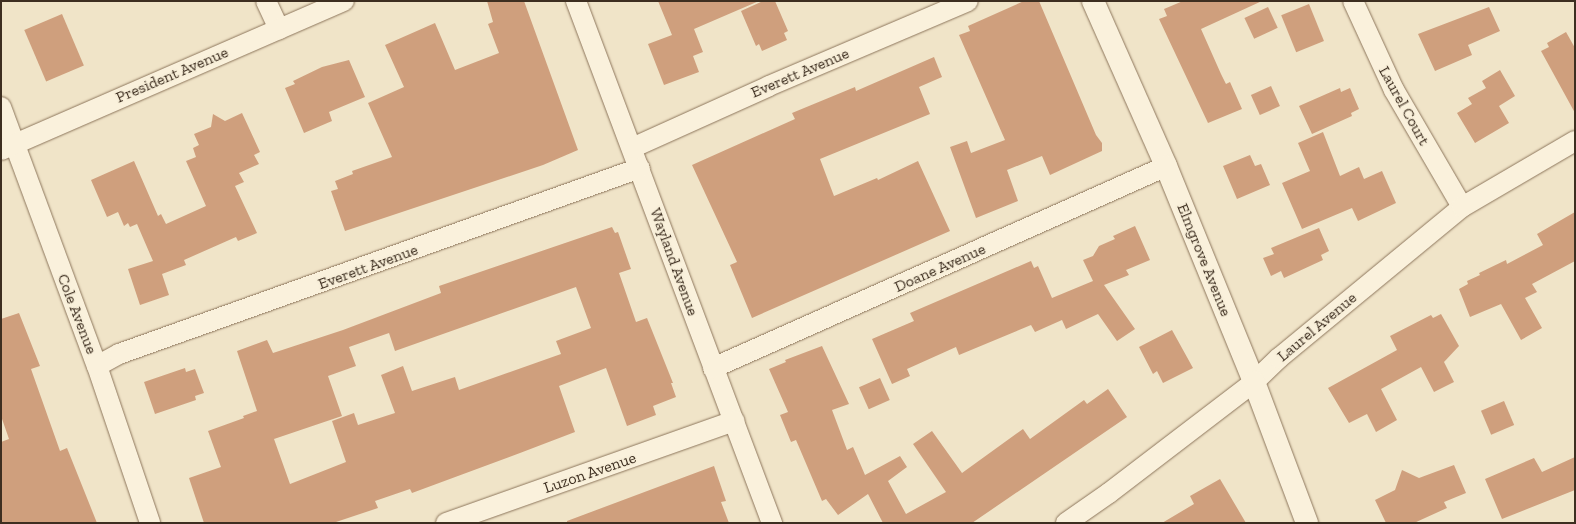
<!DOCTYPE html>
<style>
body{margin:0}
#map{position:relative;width:1576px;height:524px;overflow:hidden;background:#f0e4c8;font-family:"Zilla Slab",serif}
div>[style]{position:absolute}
.building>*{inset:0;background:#cf9f7d;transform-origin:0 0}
.roads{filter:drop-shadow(0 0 1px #8d765c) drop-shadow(0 0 1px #8d765c)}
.minor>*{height:20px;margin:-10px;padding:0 10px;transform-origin:10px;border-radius:10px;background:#faf1dc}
.tertiary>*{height:22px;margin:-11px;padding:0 11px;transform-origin:11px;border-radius:11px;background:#faf1dc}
span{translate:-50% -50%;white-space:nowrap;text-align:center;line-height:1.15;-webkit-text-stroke:3px #f7eed8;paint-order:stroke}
.street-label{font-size:16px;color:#3d2e20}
.frame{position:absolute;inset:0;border:2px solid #3d2e20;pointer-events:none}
</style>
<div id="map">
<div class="building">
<i style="clip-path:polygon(487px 1px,524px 1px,578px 150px,543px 165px,345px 231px,331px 191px,338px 189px,335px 181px,353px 174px,352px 171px,392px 157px,368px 103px,404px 87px,385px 45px,435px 23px,455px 70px,499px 53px,488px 24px,493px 22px)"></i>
<i style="clip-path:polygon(658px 1px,759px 1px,694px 29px,703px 52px,693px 56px,699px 72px,664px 85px,648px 44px,672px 35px)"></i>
<i style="clip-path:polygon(763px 1px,775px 1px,788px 31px,784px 33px,787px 40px,762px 51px,759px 44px,756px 46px,741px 11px)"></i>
<i style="clip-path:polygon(1024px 1px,1039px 1px,1096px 135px,1102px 143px,1102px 151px,1050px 175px,1042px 156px,1007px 170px,1018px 201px,976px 218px,950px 147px,967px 141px,971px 153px,1005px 140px,959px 35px,970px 31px,968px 26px)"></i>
<i style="clip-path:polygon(1183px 1px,1262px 1px,1201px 29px,1221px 74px,1226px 84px,1230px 82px,1242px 109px,1208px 123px,1159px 19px,1167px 16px,1164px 9px)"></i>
<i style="left:1309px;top:4px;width:40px;height:30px;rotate:68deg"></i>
<i style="left:1268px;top:7px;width:23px;height:26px;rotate:65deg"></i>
<i style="clip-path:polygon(1489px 7px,1500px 31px,1468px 45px,1472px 55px,1435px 71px,1418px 34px)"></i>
<i style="left:62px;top:14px;width:56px;height:41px;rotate:67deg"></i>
<i style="clip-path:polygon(1566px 32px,1575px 48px,1575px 113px,1541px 51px,1549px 47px,1547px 43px)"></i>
<i style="clip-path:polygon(934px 57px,942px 77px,919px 87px,930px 114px,820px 159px,834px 196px,877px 178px,878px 180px,918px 161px,950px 231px,752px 318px,730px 265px,737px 262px,692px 165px,795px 119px,792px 113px,855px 87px,856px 91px)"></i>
<i style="clip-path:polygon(349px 60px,365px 97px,329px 112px,332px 121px,304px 133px,285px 88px,295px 84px,293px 81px,322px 67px)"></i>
<i style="clip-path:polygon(1500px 70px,1515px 96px,1499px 106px,1509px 123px,1475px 143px,1457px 113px,1472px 104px,1468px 98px,1486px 88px,1482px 81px)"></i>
<i style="left:1271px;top:86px;width:22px;height:22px;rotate:66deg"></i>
<i style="clip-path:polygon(1340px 88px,1341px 92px,1350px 88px,1359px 109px,1351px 113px,1352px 116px,1312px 134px,1299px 106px)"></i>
<i style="clip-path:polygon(242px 113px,260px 152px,254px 155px,259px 164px,239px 173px,244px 182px,235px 186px,257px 233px,238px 241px,236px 237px,184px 260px,186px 265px,162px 274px,169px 295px,140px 305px,128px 269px,153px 261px,137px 224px,130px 227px,128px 223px,124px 226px,118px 212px,107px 217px,91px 180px,134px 161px,158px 216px,161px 214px,166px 224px,206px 206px,186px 161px,196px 157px,193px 148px,199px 145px,194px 134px,211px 127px,213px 114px,225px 121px)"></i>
<i style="clip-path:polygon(1323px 132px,1340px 176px,1359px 167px,1364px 179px,1382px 171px,1396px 203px,1358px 221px,1352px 208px,1302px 229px,1282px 183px,1310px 171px,1298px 143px)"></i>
<i style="clip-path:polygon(1250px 155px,1255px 166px,1261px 164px,1270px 185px,1237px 199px,1223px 166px)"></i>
<i style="clip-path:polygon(1575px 212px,1575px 261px,1532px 284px,1537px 292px,1525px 298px,1542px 328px,1521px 340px,1501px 304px,1470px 317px,1459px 289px,1468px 284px,1467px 281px,1480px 275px,1479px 273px,1506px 260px,1507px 264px,1543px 245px,1537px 234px)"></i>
<i style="clip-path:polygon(1135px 226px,1150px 260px,1126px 270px,1129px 275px,1104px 285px,1135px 329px,1117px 341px,1098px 314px,1066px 329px,1062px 320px,1035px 332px,1031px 325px,959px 355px,956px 347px,907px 369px,910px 376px,892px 384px,872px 339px,914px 321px,910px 313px,1031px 261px,1034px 268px,1038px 266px,1052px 298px,1093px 281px,1083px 260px,1093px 256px,1099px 246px,1115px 239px,1113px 236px)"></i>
<i style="clip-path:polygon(evenodd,612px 227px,615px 233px,618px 232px,631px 269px,619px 273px,636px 322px,647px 318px,673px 383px,671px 383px,676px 397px,653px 406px,656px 415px,627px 426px,606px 368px,559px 386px,575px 432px,520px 453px,412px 493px,410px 489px,375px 501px,378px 508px,333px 523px,204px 523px,189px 478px,221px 467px,208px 431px,244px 418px,243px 416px,257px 411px,237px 351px,267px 340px,273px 353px,343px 330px,441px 293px,439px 286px,612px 227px,576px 287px,591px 328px,556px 341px,561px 354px,459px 390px,455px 377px,412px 391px,403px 366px,381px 375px,395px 413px,358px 425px,354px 413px,332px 421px,346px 462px,290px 484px,274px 439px,342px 416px,328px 376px,356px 366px,349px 347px,389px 333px,395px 351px,576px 287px)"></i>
<i style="clip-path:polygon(1319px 228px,1329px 251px,1321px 255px,1323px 260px,1284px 278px,1281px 271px,1271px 276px,1263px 258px,1274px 254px,1271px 248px)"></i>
<i style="clip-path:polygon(19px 313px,40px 366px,31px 369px,60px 451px,67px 448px,97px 523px,1px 523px,1px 442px,9px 439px,1px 416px,1px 319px)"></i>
<i style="clip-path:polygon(1441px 314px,1459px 346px,1444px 362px,1454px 382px,1434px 392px,1421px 367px,1381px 389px,1397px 420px,1376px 432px,1367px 414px,1349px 423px,1328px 388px,1397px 350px,1390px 336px,1431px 315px,1433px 318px)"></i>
<i style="clip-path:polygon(1172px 330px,1193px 368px,1163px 383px,1157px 371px,1153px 374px,1139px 347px)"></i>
<i style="clip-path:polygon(822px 346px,849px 404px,832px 410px,847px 450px,853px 447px,865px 475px,900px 456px,907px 467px,888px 481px,906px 514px,946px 492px,913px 444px,932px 431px,962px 473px,1023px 429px,1030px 439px,1084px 400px,1087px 404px,1108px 389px,1127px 417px,972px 523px,883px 523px,868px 494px,838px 515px,826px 499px,822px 501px,796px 440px,791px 442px,780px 415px,788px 412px,769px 369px,786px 362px,785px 360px)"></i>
<i style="clip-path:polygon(185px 368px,186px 372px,195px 369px,204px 393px,195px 396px,196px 400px,155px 414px,144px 382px)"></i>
<i style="left:880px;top:378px;width:24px;height:23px;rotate:66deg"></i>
<i style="left:1504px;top:401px;width:26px;height:25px;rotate:67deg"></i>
<i style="clip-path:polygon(1575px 457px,1575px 490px,1502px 519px,1485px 479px,1534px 458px,1542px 472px)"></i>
<i style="clip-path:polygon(1454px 465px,1466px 493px,1444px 502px,1447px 508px,1414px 523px,1386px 523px,1375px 500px,1395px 490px,1402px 470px,1419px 478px)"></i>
<i style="clip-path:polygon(714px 466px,726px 501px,721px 502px,729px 523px,567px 523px,567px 521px)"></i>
<i style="clip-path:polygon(1220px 479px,1246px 523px,1162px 523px,1194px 504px,1190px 496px)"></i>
</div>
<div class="roads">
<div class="minor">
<i style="left:266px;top:1px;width:31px;rotate:65deg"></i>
<i style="left:576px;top:1px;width:558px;rotate:69.42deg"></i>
<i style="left:1353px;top:1px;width:98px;rotate:65.3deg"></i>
<i style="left:1394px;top:90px;width:135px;rotate:59.8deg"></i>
<i style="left:1px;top:107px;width:276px;rotate:69.7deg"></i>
<i style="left:97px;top:366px;width:166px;rotate:71.3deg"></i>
<i style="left:632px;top:148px;width:150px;rotate:-24.3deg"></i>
<i style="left:769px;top:86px;width:216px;rotate:-23.1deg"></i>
<i style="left:1px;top:150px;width:374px;rotate:-23.5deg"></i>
<i style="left:97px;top:366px;width:25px;rotate:-29deg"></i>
<i style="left:119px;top:354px;width:553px;rotate:-19.65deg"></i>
<i style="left:713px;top:368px;width:496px;rotate:-24deg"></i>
<i style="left:446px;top:523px;width:306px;rotate:-19.5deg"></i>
<i style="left:1066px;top:523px;width:52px;rotate:-34.9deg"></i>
<i style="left:1109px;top:493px;width:183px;rotate:-37.4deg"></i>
<i style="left:1254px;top:382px;width:35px;rotate:-44deg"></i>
<i style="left:1279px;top:358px;width:237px;rotate:-39.5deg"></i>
<i style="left:1462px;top:207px;width:131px;rotate:-30.3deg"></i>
</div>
<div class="tertiary">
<i style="left:1093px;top:1px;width:180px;rotate:66.1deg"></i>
<i style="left:1166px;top:166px;width:233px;rotate:67.8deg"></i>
<i style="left:1254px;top:382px;width:151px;rotate:69.4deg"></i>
</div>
</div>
<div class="street-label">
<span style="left:800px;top:73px;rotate:-23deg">Everett Avenue</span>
<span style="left:172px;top:75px;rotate:-23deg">President Avenue</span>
<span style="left:1404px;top:106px;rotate:61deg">Laurel Court</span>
<span style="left:1204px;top:260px;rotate:68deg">Elmgrove Avenue</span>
<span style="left:674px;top:262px;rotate:70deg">Wayland Avenue</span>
<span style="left:368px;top:267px;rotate:-20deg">Everett Avenue</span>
<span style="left:940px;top:268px;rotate:-24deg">Doane Avenue</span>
<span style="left:77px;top:314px;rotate:69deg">Cole Avenue</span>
<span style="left:1317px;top:327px;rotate:-40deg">Laurel Avenue</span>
<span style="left:590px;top:473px;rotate:-19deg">Luzon Avenue</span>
</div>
<div class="frame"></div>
</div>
